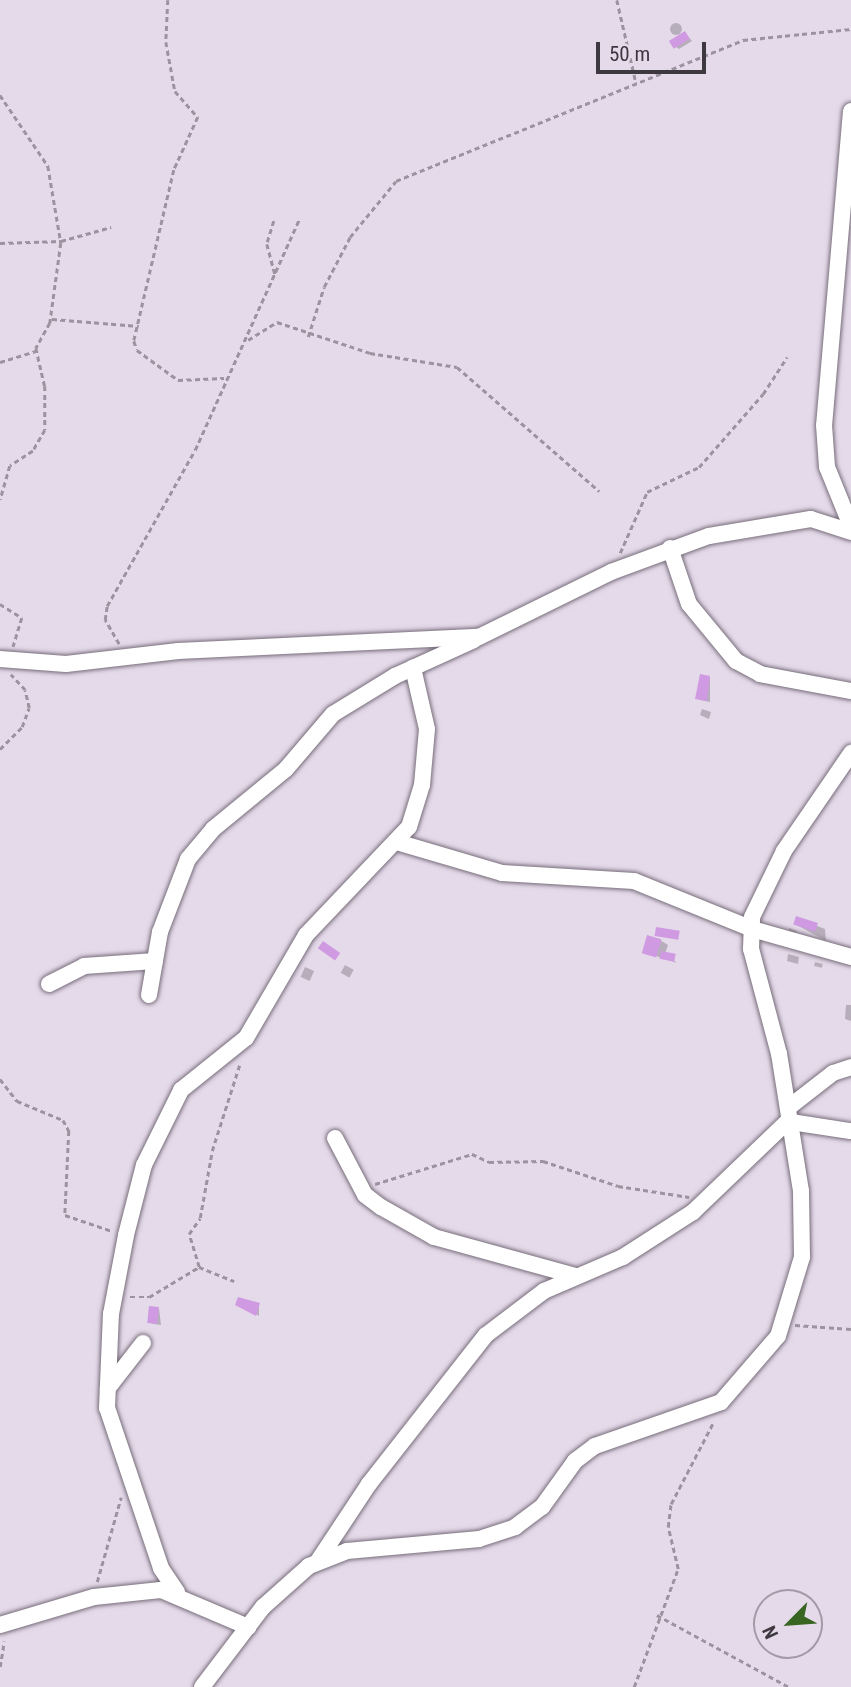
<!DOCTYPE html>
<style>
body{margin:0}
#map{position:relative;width:851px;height:1687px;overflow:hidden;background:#e5daea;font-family:"Roboto Condensed",sans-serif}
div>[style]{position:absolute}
.shadow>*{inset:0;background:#0003;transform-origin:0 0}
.round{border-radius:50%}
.building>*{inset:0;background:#d09ae3;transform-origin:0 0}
.path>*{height:2.5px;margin-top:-1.25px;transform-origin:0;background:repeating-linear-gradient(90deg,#9b939f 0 5px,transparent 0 8.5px)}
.roads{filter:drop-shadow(0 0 2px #776d7a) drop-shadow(0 0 2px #776d7a)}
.minor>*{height:16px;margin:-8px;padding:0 8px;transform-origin:8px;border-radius:8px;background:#fff}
span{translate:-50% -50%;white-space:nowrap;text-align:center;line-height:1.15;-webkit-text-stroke:6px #e5daea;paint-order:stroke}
.north{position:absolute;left:753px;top:1589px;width:70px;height:70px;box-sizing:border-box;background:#e5daea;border:2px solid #a29aa6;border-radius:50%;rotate:245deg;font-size:19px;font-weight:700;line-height:28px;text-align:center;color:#3e3940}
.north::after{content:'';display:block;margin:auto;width:24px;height:32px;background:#396523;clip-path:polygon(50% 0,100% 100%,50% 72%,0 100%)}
.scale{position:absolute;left:596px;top:42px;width:110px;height:32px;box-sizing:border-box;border:4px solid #3e3940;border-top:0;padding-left:9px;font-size:21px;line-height:24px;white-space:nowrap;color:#3e3940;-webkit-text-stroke:5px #e5daea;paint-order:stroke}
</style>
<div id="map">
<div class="shadow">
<i class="round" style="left:670px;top:23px;width:12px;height:12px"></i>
<i style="clip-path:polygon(685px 33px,692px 41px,679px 49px,676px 47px)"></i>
<i style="clip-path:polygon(710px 677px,710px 702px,700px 700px,697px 698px)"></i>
<i style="clip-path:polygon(702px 709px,711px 712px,709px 719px,700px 715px)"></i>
<i style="clip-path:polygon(797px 918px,825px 929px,826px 941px,795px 924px)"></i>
<i style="clip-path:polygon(789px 928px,797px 931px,796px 936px,788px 933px)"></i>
<i style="clip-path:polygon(660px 940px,668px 945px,665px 954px,677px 963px,644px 952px)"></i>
<i style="clip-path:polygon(788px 954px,799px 957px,798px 964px,787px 961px)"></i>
<i style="left:815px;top:962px;width:8px;height:4px;rotate:14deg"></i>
<i style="left:345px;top:965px;width:10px;height:9px;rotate:29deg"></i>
<i style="left:305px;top:967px;width:10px;height:11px;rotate:24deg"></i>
<i style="clip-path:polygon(846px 1005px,851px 1005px,851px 1021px,845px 1019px)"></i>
<i style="clip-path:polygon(238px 1304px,259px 1304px,259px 1316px)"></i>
<i style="clip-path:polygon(159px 1308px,161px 1325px,153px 1324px,150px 1322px)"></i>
</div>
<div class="building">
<i style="left:685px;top:31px;width:9px;height:19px;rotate:58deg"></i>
<i style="clip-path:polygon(700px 674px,710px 676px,707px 701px,695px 699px)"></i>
<i style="left:796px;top:916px;width:23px;height:9px;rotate:18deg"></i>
<i style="left:656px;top:927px;width:24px;height:9px;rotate:9deg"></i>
<i style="left:647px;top:935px;width:15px;height:19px;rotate:16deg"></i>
<i style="left:323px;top:941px;width:21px;height:9px;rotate:35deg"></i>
<i style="left:661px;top:951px;width:15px;height:8px;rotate:11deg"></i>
<i style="clip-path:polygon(238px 1297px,260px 1303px,256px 1316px,235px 1305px)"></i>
<i style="left:149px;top:1306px;width:10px;height:17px;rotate:6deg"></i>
</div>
<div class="path">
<i style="left:168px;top:0;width:42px;rotate:92.7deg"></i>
<i style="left:166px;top:42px;width:50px;rotate:79.6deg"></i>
<i style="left:175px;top:91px;width:35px;rotate:49deg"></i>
<i style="left:198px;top:117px;width:58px;rotate:114.4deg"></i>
<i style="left:174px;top:170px;width:176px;rotate:103.2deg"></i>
<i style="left:134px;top:341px;width:9px;rotate:72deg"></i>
<i style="left:137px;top:350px;width:51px;rotate:36.2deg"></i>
<i style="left:178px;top:380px;width:46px;rotate:-2.5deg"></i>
<i style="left:617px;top:0;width:84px;rotate:77deg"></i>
<i style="left:0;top:95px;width:86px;rotate:55.9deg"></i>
<i style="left:48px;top:166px;width:78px;rotate:80.4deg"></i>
<i style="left:61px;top:243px;width:81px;rotate:97.8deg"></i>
<i style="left:50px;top:323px;width:29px;rotate:119deg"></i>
<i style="left:36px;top:348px;width:39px;rotate:77deg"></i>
<i style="left:45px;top:386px;width:44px;rotate:90deg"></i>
<i style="left:45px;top:430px;width:24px;rotate:120deg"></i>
<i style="left:33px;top:451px;width:27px;rotate:147deg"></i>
<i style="left:10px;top:466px;width:35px;rotate:106deg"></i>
<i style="left:274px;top:221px;width:24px;rotate:107deg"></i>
<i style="left:267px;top:244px;width:31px;rotate:75deg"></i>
<i style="left:0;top:243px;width:61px;rotate:-1.9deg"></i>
<i style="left:61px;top:241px;width:52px;rotate:-15.6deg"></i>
<i style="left:52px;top:319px;width:87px;rotate:4.6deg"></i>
<i style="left:308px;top:337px;width:52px;rotate:-72.3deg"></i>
<i style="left:324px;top:287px;width:56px;rotate:-62.5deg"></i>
<i style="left:350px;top:237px;width:72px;rotate:-50.6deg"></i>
<i style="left:396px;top:181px;width:375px;rotate:-22.1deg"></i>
<i style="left:743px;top:40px;width:109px;rotate:-5.8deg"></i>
<i style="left:248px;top:340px;width:34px;rotate:-32deg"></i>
<i style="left:277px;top:322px;width:98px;rotate:18.4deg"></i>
<i style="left:370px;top:353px;width:88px;rotate:9.1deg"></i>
<i style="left:457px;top:367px;width:189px;rotate:41.1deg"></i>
<i style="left:0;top:362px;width:38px;rotate:-17deg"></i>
<i style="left:620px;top:553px;width:67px;rotate:-66.1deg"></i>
<i style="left:647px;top:492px;width:58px;rotate:-25.7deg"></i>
<i style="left:699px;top:467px;width:97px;rotate:-48.8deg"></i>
<i style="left:763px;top:394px;width:44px;rotate:-57deg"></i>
<i style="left:0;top:604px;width:26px;rotate:32deg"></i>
<i style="left:22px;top:618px;width:30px;rotate:107deg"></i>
<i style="left:119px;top:644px;width:28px;rotate:-120deg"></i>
<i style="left:105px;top:620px;width:14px;rotate:-82deg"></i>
<i style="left:107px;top:606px;width:179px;rotate:-60.6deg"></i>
<i style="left:195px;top:450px;width:252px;rotate:-65.7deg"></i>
<i style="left:0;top:749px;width:31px;rotate:-45deg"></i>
<i style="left:22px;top:727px;width:20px;rotate:-70deg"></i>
<i style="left:29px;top:708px;width:18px;rotate:-103deg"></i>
<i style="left:25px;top:690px;width:21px;rotate:-133deg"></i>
<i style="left:0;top:1079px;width:28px;rotate:52deg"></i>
<i style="left:17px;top:1101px;width:50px;rotate:22.4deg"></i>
<i style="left:63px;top:1120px;width:13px;rotate:61deg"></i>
<i style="left:69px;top:1131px;width:84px;rotate:92.7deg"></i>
<i style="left:65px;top:1215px;width:50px;rotate:18.8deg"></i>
<i style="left:375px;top:1184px;width:102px;rotate:-17.2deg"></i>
<i style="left:472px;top:1154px;width:19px;rotate:25deg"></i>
<i style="left:489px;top:1162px;width:54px;rotate:-1.1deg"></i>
<i style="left:543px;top:1161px;width:79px;rotate:18.4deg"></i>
<i style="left:618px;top:1186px;width:72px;rotate:8.8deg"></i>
<i style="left:199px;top:1267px;width:34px;rotate:-107deg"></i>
<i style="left:189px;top:1234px;width:19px;rotate:-55deg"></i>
<i style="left:200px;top:1218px;width:68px;rotate:-79.8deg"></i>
<i style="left:212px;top:1151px;width:92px;rotate:-72.3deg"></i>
<i style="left:130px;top:1297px;width:19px"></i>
<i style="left:149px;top:1297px;width:58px;rotate:-31deg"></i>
<i style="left:199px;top:1267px;width:38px;rotate:22deg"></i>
<i style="left:795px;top:1325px;width:56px;rotate:4.1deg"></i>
<i style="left:97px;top:1582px;width:88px;rotate:-74.2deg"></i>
<i style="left:657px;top:1615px;width:150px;rotate:28.6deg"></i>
<i style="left:0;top:1667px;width:26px;rotate:-81deg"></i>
<i style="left:634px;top:1687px;width:126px;rotate:-69.6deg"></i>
<i style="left:678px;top:1569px;width:43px;rotate:-103.4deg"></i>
<i style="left:668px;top:1527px;width:23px;rotate:-83deg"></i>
<i style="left:671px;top:1504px;width:93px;rotate:-62.6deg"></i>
</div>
<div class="roads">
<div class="minor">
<i style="left:851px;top:111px;width:315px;rotate:94.9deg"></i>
<i style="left:824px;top:425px;width:42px;rotate:85.9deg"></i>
<i style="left:827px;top:467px;width:64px;rotate:67.9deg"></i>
<i style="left:670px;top:548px;width:59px;rotate:71.3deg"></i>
<i style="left:689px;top:604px;width:74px;rotate:50.5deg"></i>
<i style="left:736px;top:661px;width:27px;rotate:28deg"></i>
<i style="left:760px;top:674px;width:93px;rotate:10.6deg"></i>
<i style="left:0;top:659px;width:66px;rotate:4.3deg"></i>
<i style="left:66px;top:664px;width:113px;rotate:-6.6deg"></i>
<i style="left:178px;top:651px;width:301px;rotate:-2.7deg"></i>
<i style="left:479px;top:637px;width:147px;rotate:-26.2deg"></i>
<i style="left:611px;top:572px;width:104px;rotate:-20.2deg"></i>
<i style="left:709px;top:536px;width:103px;rotate:-9.5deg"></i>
<i style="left:811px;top:519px;width:42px;rotate:18deg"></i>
<i style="left:400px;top:843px;width:106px;rotate:16.4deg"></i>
<i style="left:502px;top:873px;width:132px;rotate:3.5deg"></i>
<i style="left:634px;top:881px;width:127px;rotate:22.1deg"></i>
<i style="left:752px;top:929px;width:103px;rotate:15.8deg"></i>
<i style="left:49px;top:984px;width:39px;rotate:-27deg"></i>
<i style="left:84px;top:966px;width:71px;rotate:-4deg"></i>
<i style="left:149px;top:995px;width:64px;rotate:-80.1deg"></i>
<i style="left:160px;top:932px;width:78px;rotate:-69deg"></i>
<i style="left:188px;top:859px;width:39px;rotate:-50deg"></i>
<i style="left:213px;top:829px;width:94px;rotate:-39.4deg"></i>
<i style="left:286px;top:769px;width:72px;rotate:-49.5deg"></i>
<i style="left:333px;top:714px;width:73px;rotate:-31.5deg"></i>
<i style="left:395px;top:676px;width:87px;rotate:-24.5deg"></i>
<i style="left:788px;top:1108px;width:57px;rotate:-37.9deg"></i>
<i style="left:833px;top:1073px;width:19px;rotate:-18deg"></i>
<i style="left:791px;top:1122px;width:60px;rotate:8.7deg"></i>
<i style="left:335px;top:1138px;width:64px;rotate:62.2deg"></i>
<i style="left:365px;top:1195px;width:20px;rotate:37deg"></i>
<i style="left:381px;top:1207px;width:61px;rotate:29.5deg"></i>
<i style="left:434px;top:1237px;width:147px;rotate:15.4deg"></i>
<i style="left:108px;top:1388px;width:57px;rotate:-52.1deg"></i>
<i style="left:318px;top:1561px;width:92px;rotate:-56.5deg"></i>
<i style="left:369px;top:1484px;width:189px;rotate:-51.9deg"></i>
<i style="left:486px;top:1335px;width:73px;rotate:-37.2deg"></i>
<i style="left:544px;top:1291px;width:86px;rotate:-23.3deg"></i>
<i style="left:623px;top:1257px;width:83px;rotate:-32.7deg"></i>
<i style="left:693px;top:1212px;width:134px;rotate:-43.8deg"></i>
<i style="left:177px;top:1592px;width:29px;rotate:-124deg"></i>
<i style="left:161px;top:1568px;width:169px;rotate:-108.6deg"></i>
<i style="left:107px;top:1408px;width:94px;rotate:-87.6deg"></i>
<i style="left:111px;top:1314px;width:80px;rotate:-79.2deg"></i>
<i style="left:126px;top:1235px;width:72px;rotate:-75.6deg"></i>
<i style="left:144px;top:1165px;width:84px;rotate:-63.7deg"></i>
<i style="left:181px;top:1090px;width:83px;rotate:-38.7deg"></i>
<i style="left:246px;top:1038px;width:119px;rotate:-59.8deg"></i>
<i style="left:306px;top:935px;width:149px;rotate:-46.4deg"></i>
<i style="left:409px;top:827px;width:44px;rotate:-72.8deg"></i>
<i style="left:422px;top:785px;width:56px;rotate:-84.9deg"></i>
<i style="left:427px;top:729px;width:63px;rotate:-102.9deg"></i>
<i style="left:0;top:1625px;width:98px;rotate:-16.6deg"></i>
<i style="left:94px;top:1597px;width:67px;rotate:-6deg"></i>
<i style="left:161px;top:1590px;width:95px;rotate:23deg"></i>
<i style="left:202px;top:1687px;width:101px;rotate:-52.7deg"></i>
<i style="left:263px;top:1607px;width:62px;rotate:-41.7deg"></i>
<i style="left:309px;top:1566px;width:41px;rotate:-21.5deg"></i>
<i style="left:347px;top:1551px;width:133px;rotate:-5.2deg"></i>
<i style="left:479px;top:1539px;width:38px;rotate:-18deg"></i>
<i style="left:515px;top:1527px;width:34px;rotate:-37deg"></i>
<i style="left:542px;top:1507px;width:57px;rotate:-54.3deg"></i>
<i style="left:575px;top:1461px;width:25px;rotate:-37deg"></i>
<i style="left:595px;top:1446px;width:133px;rotate:-19.2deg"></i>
<i style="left:721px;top:1402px;width:87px;rotate:-49.2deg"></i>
<i style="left:778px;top:1336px;width:83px;rotate:-73.1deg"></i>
<i style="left:802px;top:1257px;width:66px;rotate:-90.9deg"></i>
<i style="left:801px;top:1191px;width:139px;rotate:-99.1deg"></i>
<i style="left:779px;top:1054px;width:109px;rotate:-104.9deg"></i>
<i style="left:751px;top:949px;width:32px;rotate:-88deg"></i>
<i style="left:752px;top:917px;width:73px;rotate:-64.1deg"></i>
<i style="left:784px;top:851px;width:119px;rotate:-55.6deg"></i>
</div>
</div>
<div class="north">N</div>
<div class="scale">50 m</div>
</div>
